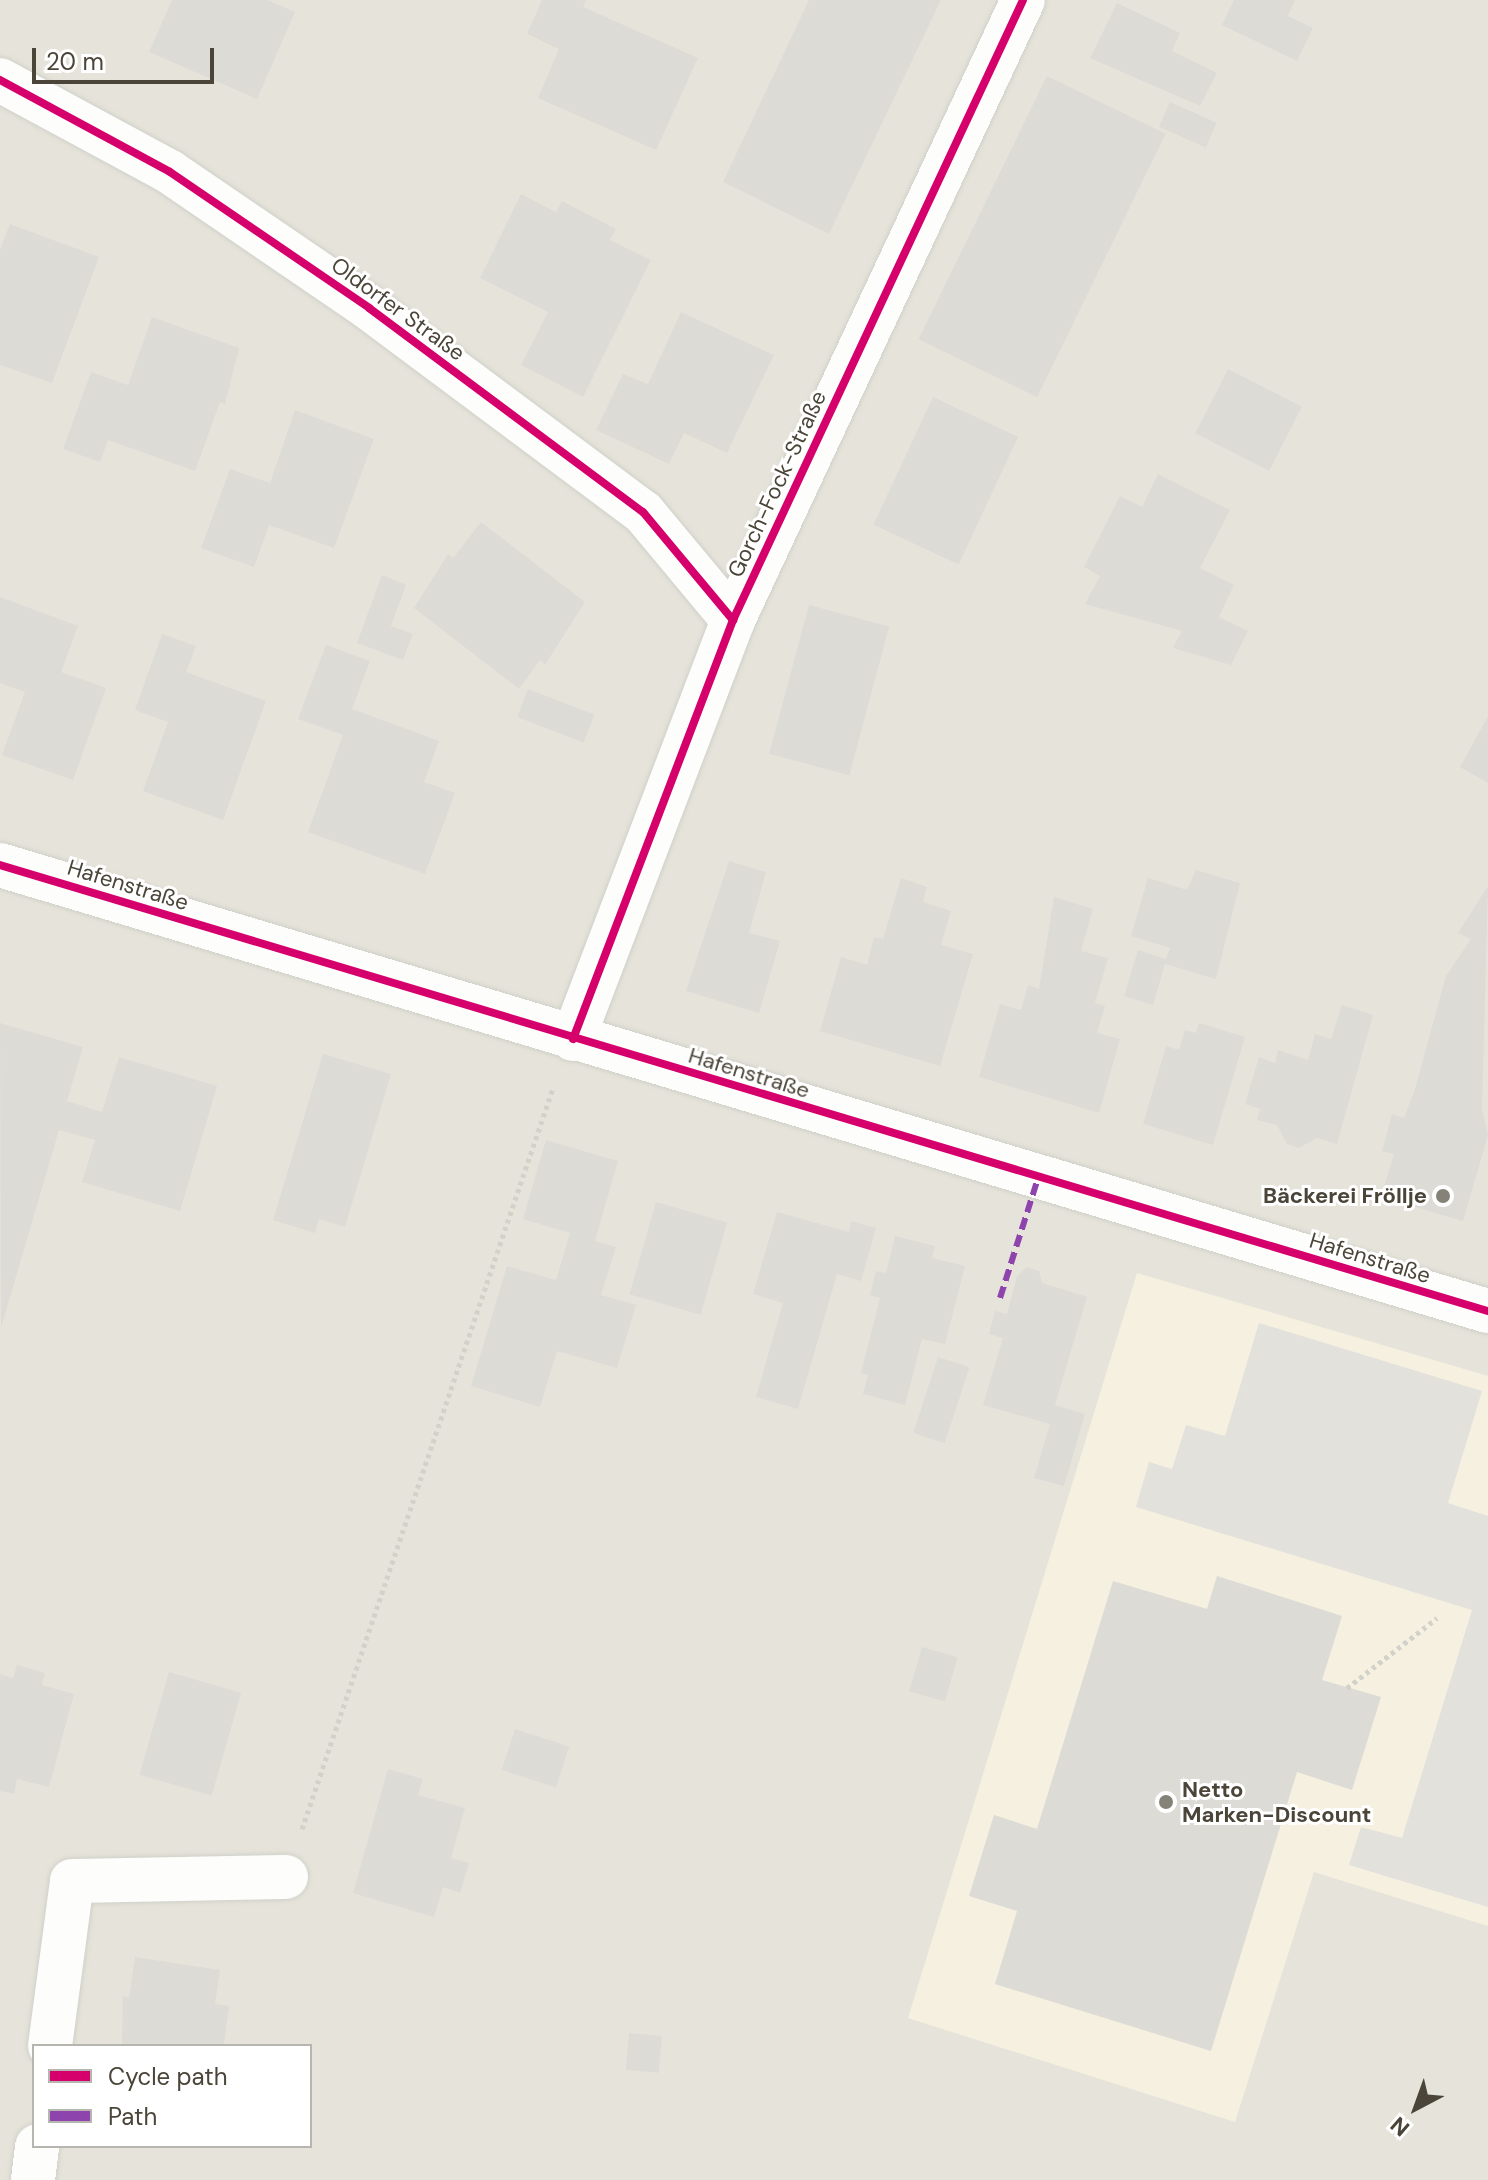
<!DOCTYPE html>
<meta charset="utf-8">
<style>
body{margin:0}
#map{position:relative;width:1488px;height:2180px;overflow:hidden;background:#f2f2ed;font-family:"DM Sans",sans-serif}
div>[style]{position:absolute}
.residential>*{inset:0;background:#e6e4da}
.commercial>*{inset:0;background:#f5f0e0}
.parking>*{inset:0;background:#e2e1dc}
.building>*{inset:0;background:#dcdbd5;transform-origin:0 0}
.path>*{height:5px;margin-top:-2.5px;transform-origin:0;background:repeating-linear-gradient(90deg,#d2d2cb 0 4px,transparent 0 8px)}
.roads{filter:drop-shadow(0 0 2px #d0d0ca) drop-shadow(0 0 2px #d0d0ca)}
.minor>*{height:44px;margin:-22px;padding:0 22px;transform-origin:22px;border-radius:22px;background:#fdfdfc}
.tertiary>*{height:44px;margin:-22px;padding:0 22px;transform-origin:22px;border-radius:22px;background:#fdfdfc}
.quiet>*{height:6px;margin-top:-3px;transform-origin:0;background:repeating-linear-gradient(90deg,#8e44ad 0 12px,transparent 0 18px)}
.cycleway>*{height:8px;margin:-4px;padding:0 4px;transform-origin:4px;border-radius:4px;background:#d6006c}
.dots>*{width:22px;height:22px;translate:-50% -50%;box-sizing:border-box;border:4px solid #fff;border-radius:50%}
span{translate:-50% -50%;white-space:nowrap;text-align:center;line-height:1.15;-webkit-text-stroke:6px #fff;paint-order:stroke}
.street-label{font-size:22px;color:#4a4538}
.poi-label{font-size:22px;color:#4a4538;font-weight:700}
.right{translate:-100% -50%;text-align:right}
.left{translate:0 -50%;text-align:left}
.legend{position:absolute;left:32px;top:2044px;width:280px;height:104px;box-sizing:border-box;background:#fff;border:2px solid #b7b5af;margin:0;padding:10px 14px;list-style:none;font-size:24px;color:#4a4538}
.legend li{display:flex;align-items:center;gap:16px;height:40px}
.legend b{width:40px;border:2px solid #b7b5af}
.north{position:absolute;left:1376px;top:2068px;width:80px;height:80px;-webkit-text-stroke:6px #fff;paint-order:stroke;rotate:221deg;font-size:22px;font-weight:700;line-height:32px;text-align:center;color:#4a4538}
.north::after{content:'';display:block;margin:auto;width:28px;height:36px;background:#4a4538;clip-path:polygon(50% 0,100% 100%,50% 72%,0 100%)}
.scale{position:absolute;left:32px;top:48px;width:182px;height:36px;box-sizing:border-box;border:4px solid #4a4538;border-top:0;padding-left:10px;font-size:24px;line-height:28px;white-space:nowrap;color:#4a4538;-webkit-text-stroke:6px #fff;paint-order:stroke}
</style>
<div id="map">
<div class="residential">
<i style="clip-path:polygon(evenodd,0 0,1488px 0,1488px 2180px,0 2180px,0 0,34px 2046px,310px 2046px,310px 2146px,34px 2146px,34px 2046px)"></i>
</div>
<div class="commercial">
<i style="clip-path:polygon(1137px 1273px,1488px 1376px,1488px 1926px,1314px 1872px,1235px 2122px,908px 2018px)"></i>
</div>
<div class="parking">
<i style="clip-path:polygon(1259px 1323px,1482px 1391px,1448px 1503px,1488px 1516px,1488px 1907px,1349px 1865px,1361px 1827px,1402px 1838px,1472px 1610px,1136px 1507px,1149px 1462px,1172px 1469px,1186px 1425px,1225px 1436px)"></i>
</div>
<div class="building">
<i style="clip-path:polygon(172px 0,267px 0,295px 12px,257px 99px,149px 52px)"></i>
<i style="clip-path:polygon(542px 0,586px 0,583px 7px,698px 58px,656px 150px,538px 98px,559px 49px,527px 34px)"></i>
<i style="clip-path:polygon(809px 0,941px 0,829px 234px,723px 182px)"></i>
<i style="clip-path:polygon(1234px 0,1295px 0,1288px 16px,1313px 28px,1297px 61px,1222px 25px)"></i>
<i style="clip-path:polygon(1117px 3px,1180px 33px,1172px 51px,1217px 73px,1200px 106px,1090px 58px)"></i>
<i style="left:1047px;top:76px;width:132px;height:293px;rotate:26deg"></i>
<i style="left:1170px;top:102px;width:51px;height:27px;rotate:24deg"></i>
<i style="clip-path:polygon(521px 194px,556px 212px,562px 201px,616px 229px,610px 240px,651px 260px,583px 397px,521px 365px,548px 312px,480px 278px)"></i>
<i style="clip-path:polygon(10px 224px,99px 257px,52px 383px,0 365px,0 250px)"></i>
<i style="clip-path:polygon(681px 312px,774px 355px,727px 453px,684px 433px,669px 464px,596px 430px,623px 374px,648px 384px)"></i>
<i style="clip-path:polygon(152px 317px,239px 348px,225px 404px,220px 402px,195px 471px,108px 440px,100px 462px,63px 449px,91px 372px,128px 385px)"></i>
<i style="left:1228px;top:369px;width:83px;height:72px;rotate:27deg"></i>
<i style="left:933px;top:397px;width:94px;height:141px;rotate:25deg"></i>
<i style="clip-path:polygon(295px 410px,374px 439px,334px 548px,269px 525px,254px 567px,201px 548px,230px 469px,270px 483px)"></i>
<i style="clip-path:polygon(1158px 474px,1230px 510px,1200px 568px,1234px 585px,1219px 617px,1248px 631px,1231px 665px,1173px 648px,1182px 631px,1085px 604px,1100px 576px,1084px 567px,1120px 496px,1142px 507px)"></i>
<i style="clip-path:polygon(481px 522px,585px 602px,545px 665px,540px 660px,519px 689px,414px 608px,448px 554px,453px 558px)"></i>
<i style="clip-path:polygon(382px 575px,406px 585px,391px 626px,413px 634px,403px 660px,357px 643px)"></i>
<i style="clip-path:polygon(0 597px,78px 626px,61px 672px,106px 688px,73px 780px,2px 755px,25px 692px,0 683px)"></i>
<i style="left:809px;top:605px;width:83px;height:154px;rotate:15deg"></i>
<i style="clip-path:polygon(162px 634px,196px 646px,186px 672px,266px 701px,223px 820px,143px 791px,168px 722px,135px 710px)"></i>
<i style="clip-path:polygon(326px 645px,370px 661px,352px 709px,439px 741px,424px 782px,455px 793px,425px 874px,308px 832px,343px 735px,298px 719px)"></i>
<i style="left:528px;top:689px;width:71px;height:30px;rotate:21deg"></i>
<i style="clip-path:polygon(1488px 716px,1488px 783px,1460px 767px)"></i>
<i style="clip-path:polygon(729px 861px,766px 872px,749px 933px,780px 941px,759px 1013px,686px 991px)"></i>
<i style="clip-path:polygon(1196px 870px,1240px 883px,1216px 979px,1165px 964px,1153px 1005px,1124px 996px,1138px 950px,1166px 959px,1170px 948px,1131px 936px,1148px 878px,1187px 890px)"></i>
<i style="clip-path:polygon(901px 878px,927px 887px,923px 902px,951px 911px,941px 945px,973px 954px,940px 1066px,820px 1031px,841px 957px,867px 965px,874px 937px,883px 939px)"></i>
<i style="clip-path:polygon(1488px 886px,1482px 1108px,1488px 1135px,1463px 1221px,1381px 1197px,1394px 1154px,1382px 1151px,1392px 1114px,1404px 1118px,1415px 1089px,1446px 976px,1471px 939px,1458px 933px)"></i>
<i style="clip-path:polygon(1054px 897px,1093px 909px,1081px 951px,1108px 958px,1095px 1003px,1105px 1006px,1097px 1033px,1120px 1039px,1099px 1113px,979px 1077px,1000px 1004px,1021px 1010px,1028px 985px,1039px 989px)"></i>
<i style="clip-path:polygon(1342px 1005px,1373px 1015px,1337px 1144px,1317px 1138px,1299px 1148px,1287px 1144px,1277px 1125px,1257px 1120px,1260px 1109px,1245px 1104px,1259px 1057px,1275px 1063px,1278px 1050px,1308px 1060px,1315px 1034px,1331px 1039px)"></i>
<i style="clip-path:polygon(0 1023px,83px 1047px,67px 1101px,102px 1112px,119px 1057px,217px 1086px,180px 1211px,82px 1182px,95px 1140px,59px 1130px,1px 1328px)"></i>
<i style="clip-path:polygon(1199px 1023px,1245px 1037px,1213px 1145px,1143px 1124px,1166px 1046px,1179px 1050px,1185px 1030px,1196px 1033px)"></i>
<i style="clip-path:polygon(323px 1054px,391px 1074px,345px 1227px,319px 1219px,315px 1233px,273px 1220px)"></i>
<i style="clip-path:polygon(546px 1140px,618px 1161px,595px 1241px,616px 1247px,601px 1295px,636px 1305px,617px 1368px,557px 1351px,540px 1407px,471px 1386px,507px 1266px,556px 1280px,570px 1233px,523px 1219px)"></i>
<i style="left:656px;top:1202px;width:74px;height:96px;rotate:16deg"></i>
<i style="clip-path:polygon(777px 1212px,849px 1232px,851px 1221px,876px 1228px,861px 1281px,837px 1274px,798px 1409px,756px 1397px,783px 1303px,753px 1294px)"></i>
<i style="clip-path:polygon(895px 1236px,935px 1246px,932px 1258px,965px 1266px,945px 1344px,922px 1339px,905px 1405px,863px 1394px,868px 1375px,861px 1373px,880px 1298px,870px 1295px,876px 1271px,886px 1273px)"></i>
<i style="clip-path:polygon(1027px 1267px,1039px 1271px,1042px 1283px,1087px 1297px,1055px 1405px,1085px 1414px,1064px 1486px,1034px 1478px,1050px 1424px,983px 1405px,1003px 1338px,989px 1334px,995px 1311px,1007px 1314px,1017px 1276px)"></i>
<i style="left:938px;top:1357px;width:33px;height:80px;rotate:18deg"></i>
<i style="clip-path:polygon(1217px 1576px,1342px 1616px,1322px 1680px,1381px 1697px,1352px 1790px,1297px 1772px,1211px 2051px,995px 1984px,1017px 1911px,969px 1896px,994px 1815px,1037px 1829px,1113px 1581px,1207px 1609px)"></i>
<i style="left:922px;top:1647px;width:37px;height:46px;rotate:16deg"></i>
<i style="clip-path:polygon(17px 1665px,45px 1673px,42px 1685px,74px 1694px,49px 1787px,17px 1779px,14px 1794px,0 1791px,0 1674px,13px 1678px)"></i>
<i style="left:169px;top:1672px;width:75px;height:107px;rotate:16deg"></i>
<i style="left:515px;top:1729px;width:57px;height:43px;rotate:18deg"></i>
<i style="clip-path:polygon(388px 1769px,423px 1779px,418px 1795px,465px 1808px,451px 1858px,469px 1863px,460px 1893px,443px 1887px,434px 1917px,353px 1893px)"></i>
<i style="clip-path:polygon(135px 1957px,220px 1970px,215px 2004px,229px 2006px,224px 2045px,122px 2046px,123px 1996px,129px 1998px)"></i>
<i style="left:629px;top:2033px;width:33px;height:37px;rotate:5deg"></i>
</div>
<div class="path">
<i style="left:1347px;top:1688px;width:114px;rotate:-37.9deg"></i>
<i style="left:302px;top:1829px;width:782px;rotate:-71.29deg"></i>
</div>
<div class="roads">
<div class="minor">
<i style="left:0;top:80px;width:193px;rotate:28.4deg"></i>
<i style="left:170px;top:172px;width:241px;rotate:34.3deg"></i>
<i style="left:369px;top:308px;width:342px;rotate:36.7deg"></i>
<i style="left:643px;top:512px;width:141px;rotate:50.2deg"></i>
<i style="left:573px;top:1039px;width:449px;rotate:-69.1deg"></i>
<i style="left:733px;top:620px;width:684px;rotate:-64.93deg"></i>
<i style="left:50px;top:2046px;width:166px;rotate:-82.4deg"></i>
<i style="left:72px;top:1881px;width:214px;rotate:-1.1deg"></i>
<i style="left:33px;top:2180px;width:34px;rotate:-83deg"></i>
</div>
<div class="tertiary">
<i style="left:0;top:865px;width:1553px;rotate:16.69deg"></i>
</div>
</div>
<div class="quiet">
<i style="left:1000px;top:1298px;width:126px;rotate:-72.4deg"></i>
</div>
<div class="cycleway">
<i style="left:0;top:80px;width:193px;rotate:28.4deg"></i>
<i style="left:170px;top:172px;width:241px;rotate:34.3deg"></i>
<i style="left:369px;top:308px;width:342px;rotate:36.7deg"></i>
<i style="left:643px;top:512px;width:141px;rotate:50.2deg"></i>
<i style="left:0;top:865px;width:1553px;rotate:16.69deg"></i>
<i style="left:573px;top:1039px;width:449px;rotate:-69.1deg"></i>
<i style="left:733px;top:620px;width:684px;rotate:-64.93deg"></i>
</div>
<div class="dots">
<i style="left:1443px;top:1196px;background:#858277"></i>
<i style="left:1166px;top:1802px;background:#858277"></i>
</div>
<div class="street-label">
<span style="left:398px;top:309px;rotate:36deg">Oldorfer Straße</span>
<span style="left:777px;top:484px;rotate:-65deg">Gorch-Fock-Straße</span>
<span style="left:128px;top:885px;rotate:17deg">Hafenstraße</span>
<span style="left:749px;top:1073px;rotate:17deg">Hafenstraße</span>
<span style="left:1370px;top:1258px;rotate:17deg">Hafenstraße</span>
</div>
<div class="poi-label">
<span class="right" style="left:1427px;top:1196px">Bäckerei Fröllje</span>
<span class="left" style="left:1182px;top:1802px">Netto<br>Marken-Discount</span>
</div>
<ul class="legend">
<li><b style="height:10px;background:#d6006c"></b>Cycle path</li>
<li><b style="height:10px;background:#8e44ad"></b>Path</li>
</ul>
<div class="north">N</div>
<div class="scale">20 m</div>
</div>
